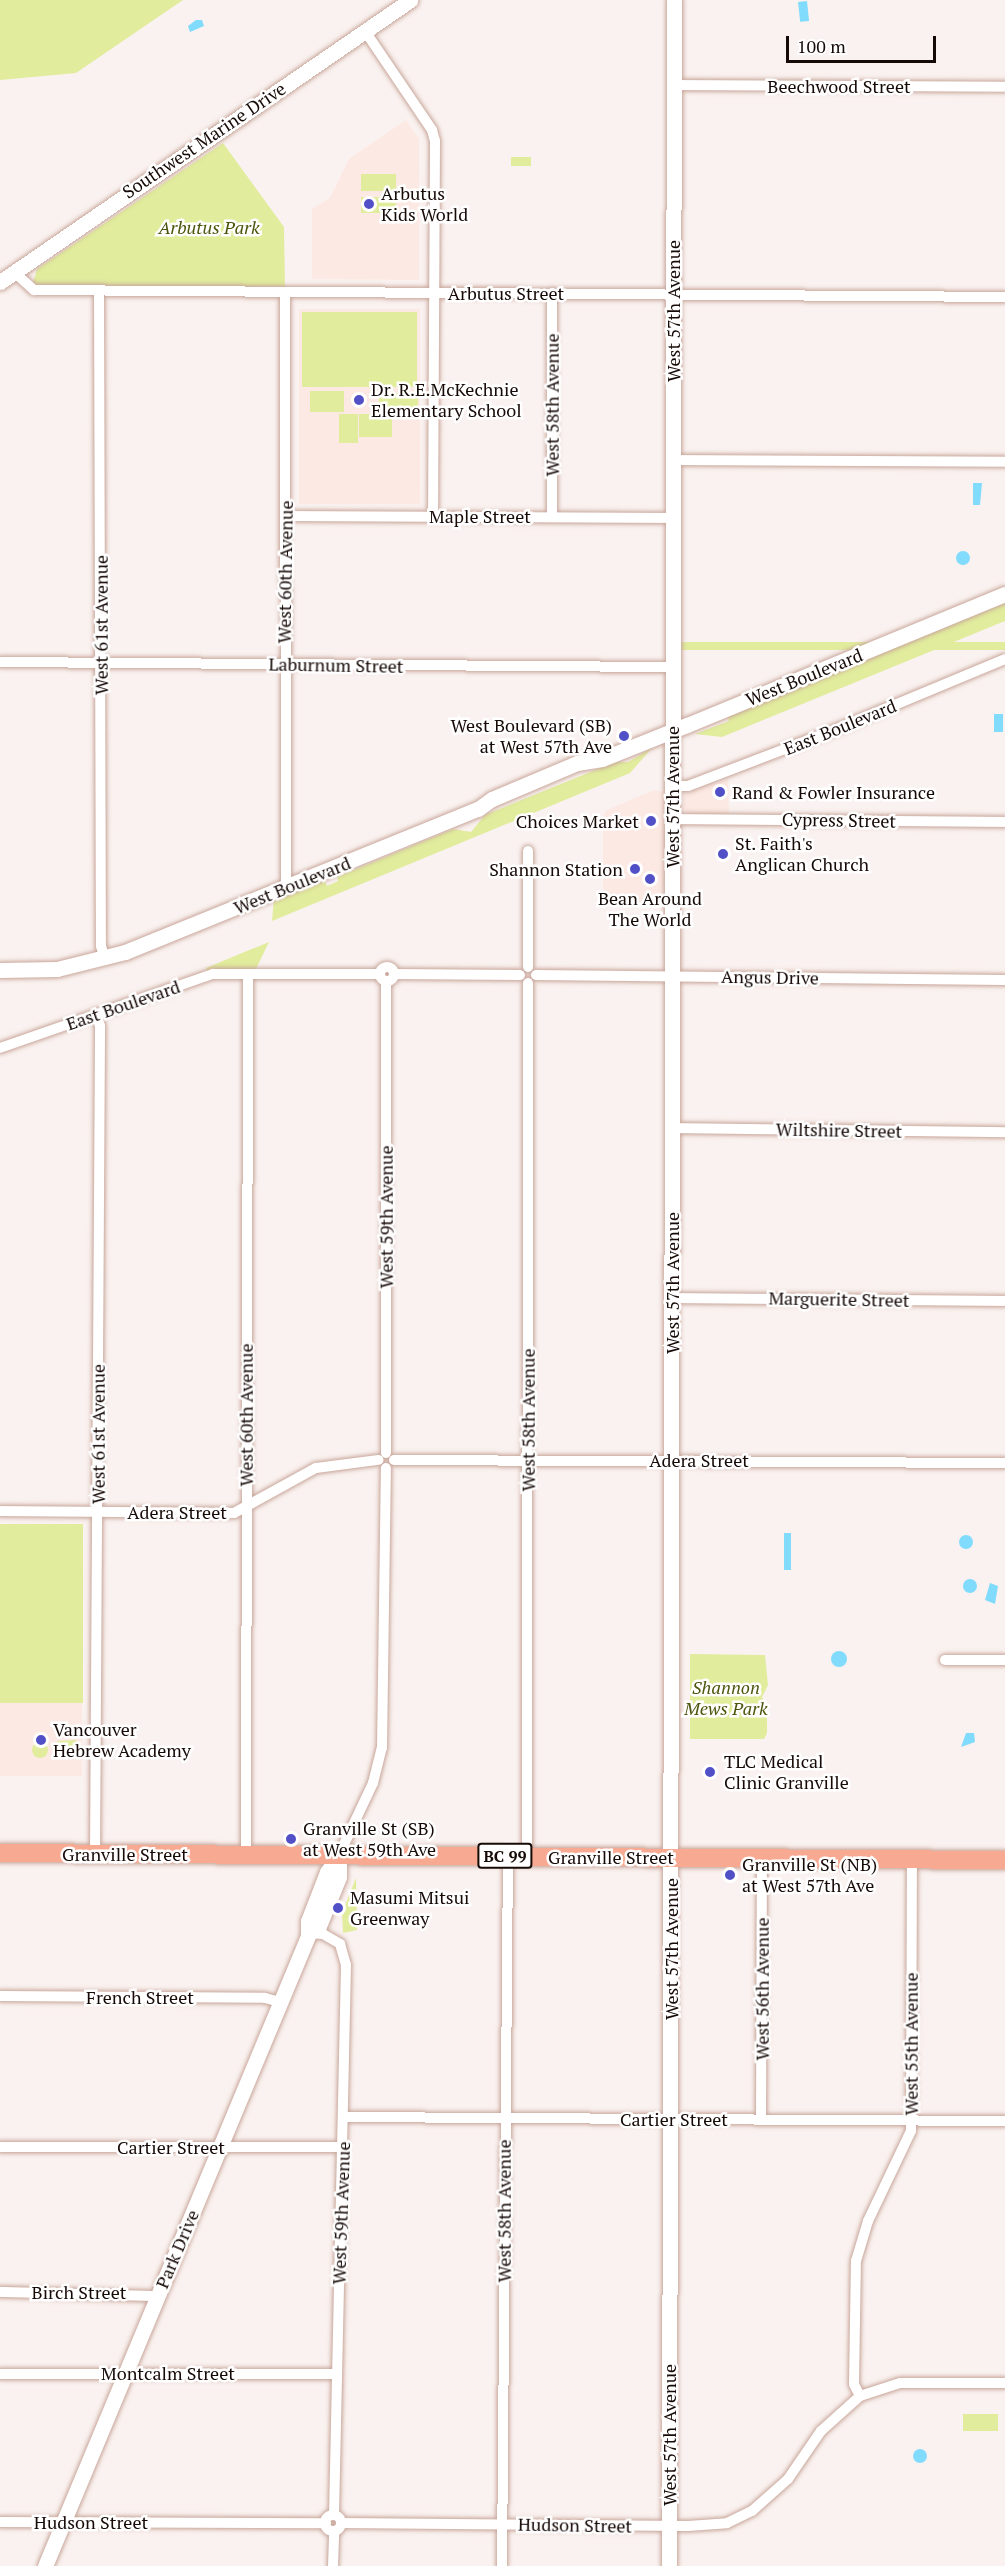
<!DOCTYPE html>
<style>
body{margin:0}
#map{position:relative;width:1005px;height:2566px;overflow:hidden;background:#faf2f0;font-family:"PT Serif",serif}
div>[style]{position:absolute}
.built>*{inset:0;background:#fce9e3;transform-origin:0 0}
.green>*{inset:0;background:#e1ec9d;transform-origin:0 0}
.round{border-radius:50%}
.water>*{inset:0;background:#81dbfc;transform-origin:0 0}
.roads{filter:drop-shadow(0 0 2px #c8a69a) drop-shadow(0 0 2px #c8a69a)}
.street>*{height:10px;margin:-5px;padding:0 5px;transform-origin:5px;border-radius:5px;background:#fff}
.street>.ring{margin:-5px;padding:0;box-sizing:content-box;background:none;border:10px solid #fff;border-radius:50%}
.secondary>*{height:15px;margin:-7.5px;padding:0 7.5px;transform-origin:7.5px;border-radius:7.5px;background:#fff}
.highway>*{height:18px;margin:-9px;padding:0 9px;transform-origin:9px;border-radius:9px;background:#f7aa91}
.dots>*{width:16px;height:16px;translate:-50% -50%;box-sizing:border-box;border:3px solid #fff;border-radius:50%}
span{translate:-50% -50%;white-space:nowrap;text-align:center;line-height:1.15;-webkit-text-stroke:5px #fff;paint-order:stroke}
.shield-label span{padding:2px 4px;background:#fff;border:2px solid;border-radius:4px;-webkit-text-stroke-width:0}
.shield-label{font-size:16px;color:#160a07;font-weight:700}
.street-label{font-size:18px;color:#160a07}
.poi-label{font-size:18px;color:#160a07}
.left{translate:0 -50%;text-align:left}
.right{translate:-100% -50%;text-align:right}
.park-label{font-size:18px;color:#4e550c;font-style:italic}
.scale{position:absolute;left:786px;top:36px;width:150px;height:27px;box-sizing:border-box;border:3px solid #160a07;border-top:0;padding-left:8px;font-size:18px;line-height:21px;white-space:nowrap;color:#160a07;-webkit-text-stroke:4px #fff;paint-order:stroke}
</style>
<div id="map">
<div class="built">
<i style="clip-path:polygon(406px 120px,419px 139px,419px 280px,312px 279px,312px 209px,330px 198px,349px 159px)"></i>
<i style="left:299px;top:309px;width:121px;height:195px"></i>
<i style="clip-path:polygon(728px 779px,729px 814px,689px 814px,683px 810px,684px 794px)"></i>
<i style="clip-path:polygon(654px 790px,664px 792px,668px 799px,663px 906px,603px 905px,603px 816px,607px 810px)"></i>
<i style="left:0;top:1703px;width:82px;height:73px"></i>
</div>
<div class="green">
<i style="clip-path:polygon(0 0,183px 0,76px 73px,0 80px)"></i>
<i style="clip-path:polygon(223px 143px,284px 227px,285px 289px,39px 286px,33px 283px,37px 269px)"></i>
<i style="left:511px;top:157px;width:20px;height:9px"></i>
<i style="left:361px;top:174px;width:35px;height:17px"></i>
<i style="left:361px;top:197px;width:35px;height:16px"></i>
<i style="left:302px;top:312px;width:115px;height:75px"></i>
<i style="left:310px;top:391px;width:34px;height:21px"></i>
<i style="left:379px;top:393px;width:39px;height:18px"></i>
<i style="left:339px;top:414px;width:19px;height:29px"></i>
<i style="left:359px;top:414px;width:33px;height:23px"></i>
<i style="clip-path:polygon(1005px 603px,1005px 621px,722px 737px,695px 734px,729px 721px,728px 717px)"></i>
<i style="left:1005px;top:642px;width:8px;height:336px;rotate:90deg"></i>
<i style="clip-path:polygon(653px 747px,630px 773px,272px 921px,274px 898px,325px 881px,327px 886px,338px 881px,337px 877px,453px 829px,471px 832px,485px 815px,615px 762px,628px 762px)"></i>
<i style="clip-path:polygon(269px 942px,256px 969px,207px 971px,206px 968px)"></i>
<i style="left:0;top:1524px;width:83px;height:179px"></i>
<i style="clip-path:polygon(690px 1654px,765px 1655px,768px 1685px,762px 1697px,767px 1708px,767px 1733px,764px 1739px,690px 1739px)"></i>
<i style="clip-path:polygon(76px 1740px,76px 1753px,60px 1756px,54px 1751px,58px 1741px)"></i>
<i class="round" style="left:32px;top:1742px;width:16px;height:16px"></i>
<i style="clip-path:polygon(356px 1878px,357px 1930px,343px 1933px,342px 1913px)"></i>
<i style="left:963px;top:2414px;width:35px;height:17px"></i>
</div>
<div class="water">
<i style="left:807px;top:1px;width:20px;height:9px;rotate:84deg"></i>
<i style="clip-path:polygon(196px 20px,202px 20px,204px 26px,190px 32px,188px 26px)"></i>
<i style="clip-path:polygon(973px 483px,982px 483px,980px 505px,973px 505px)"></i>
<i class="round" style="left:956px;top:551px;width:14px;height:14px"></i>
<i style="left:994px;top:714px;width:9px;height:18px"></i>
<i style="left:784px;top:1533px;width:7px;height:37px"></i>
<i class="round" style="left:959px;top:1535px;width:14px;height:14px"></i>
<i class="round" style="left:963px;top:1579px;width:14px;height:14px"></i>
<i style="clip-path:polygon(990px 1583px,998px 1586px,995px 1604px,985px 1600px)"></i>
<i class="round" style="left:831px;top:1651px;width:16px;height:16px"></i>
<i style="clip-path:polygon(966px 1733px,974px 1733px,975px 1742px,961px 1747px)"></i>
<i class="round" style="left:913px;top:2449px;width:14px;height:14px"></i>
</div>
<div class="roads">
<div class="street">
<i style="left:365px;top:31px;width:120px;rotate:55.9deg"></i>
<i style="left:432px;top:130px;width:11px;rotate:75deg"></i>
<i style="left:435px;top:141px;width:375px;rotate:90.3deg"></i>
<i style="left:673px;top:85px;width:332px;rotate:0.3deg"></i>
<i style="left:14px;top:272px;width:27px;rotate:42deg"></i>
<i style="left:34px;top:290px;width:971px;rotate:0.41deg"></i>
<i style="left:99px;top:291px;width:655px;rotate:89.83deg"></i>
<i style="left:101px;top:946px;width:14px;rotate:73deg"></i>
<i style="left:285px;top:293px;width:594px;rotate:89.9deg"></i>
<i style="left:552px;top:293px;width:223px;rotate:90deg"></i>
<i style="left:673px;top:460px;width:332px;rotate:0.3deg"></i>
<i style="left:286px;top:516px;width:388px;rotate:0.3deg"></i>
<i style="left:0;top:662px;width:673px;rotate:0.43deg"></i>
<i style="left:673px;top:786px;width:15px"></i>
<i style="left:688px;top:786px;width:160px;rotate:-20.9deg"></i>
<i style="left:837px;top:729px;width:182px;rotate:-22.6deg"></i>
<i style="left:673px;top:819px;width:332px;rotate:0.5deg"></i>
<i style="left:528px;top:851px;width:116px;rotate:90deg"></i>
<i class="ring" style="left:380px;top:967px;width:4px;height:4px"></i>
<i style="left:394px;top:974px;width:126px;rotate:0.5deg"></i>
<i style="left:536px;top:975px;width:469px;rotate:0.6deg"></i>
<i style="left:0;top:1048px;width:225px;rotate:-19.2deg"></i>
<i style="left:213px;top:974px;width:167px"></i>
<i style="left:672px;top:1128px;width:333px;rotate:0.7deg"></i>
<i style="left:672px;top:1298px;width:333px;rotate:0.5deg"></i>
<i style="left:386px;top:1453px;width:471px;rotate:-90deg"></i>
<i style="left:394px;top:1460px;width:611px;rotate:0.28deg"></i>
<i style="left:0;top:1511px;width:234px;rotate:0.5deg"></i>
<i style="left:234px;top:1513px;width:94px;rotate:-28.8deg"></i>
<i style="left:316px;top:1468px;width:63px;rotate:-7.4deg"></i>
<i style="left:945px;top:1660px;width:60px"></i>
<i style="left:95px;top:1854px;width:828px;rotate:-89.65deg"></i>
<i style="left:100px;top:1026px;width:13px;rotate:-108deg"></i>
<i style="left:246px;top:1855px;width:881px;rotate:-89.87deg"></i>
<i style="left:339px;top:1855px;width:80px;rotate:-64.7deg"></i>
<i style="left:373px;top:1783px;width:36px;rotate:-76deg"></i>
<i style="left:382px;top:1748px;width:280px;rotate:-89.2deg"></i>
<i style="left:527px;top:1856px;width:873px;rotate:-89.93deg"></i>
<i style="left:309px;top:1933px;width:14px;rotate:4deg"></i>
<i style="left:323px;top:1934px;width:20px;rotate:30deg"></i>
<i style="left:340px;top:1944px;width:22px;rotate:74deg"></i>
<i style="left:346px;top:1965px;width:550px;rotate:91.25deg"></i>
<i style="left:0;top:1996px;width:265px;rotate:0.4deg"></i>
<i style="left:265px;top:1998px;width:16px;rotate:15deg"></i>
<i style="left:343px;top:2117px;width:662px;rotate:0.35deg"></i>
<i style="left:761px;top:2120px;width:262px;rotate:-89.8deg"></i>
<i style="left:0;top:2147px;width:342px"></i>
<i style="left:0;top:2292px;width:157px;rotate:1.5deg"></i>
<i style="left:0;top:2374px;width:336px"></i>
<i style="left:860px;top:2396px;width:13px;rotate:-117deg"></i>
<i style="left:854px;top:2384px;width:123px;rotate:-89.1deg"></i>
<i style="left:856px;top:2261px;width:42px;rotate:-73.3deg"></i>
<i style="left:868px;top:2221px;width:100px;rotate:-64.5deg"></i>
<i style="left:911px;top:2131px;width:272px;rotate:-89.8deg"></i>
<i class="ring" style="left:325px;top:2515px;width:6px;height:6px"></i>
<i style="left:0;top:2522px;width:326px;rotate:0.2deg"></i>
<i style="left:341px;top:2523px;width:347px;rotate:0.5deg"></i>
<i style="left:688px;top:2526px;width:39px;rotate:-4deg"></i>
<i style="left:727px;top:2523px;width:28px;rotate:-26deg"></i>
<i style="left:752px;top:2511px;width:48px;rotate:-41.6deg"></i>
<i style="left:788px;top:2479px;width:58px;rotate:-55.5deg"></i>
<i style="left:821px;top:2431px;width:52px;rotate:-41.9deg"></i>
<i style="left:860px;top:2396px;width:42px;rotate:-18deg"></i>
<i style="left:900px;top:2383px;width:105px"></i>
<i style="left:333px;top:2566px;width:35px;rotate:-88deg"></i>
<i style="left:502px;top:2566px;width:710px;rotate:-89.52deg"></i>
</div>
<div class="secondary">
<i style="left:0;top:282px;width:498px;rotate:-34.5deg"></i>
<i style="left:0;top:970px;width:57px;rotate:-1deg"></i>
<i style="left:57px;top:969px;width:70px;rotate:-14deg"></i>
<i style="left:125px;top:952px;width:381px;rotate:-22.1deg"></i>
<i style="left:478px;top:809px;width:17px;rotate:-36deg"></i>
<i style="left:492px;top:799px;width:92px;rotate:-23deg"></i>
<i style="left:577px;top:763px;width:25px;rotate:-9deg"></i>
<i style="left:602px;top:759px;width:92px;rotate:-21.8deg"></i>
<i style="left:687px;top:725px;width:344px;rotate:-22.4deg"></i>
<i style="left:309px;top:1933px;width:12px;rotate:-35deg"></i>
<i style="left:319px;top:1926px;width:53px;rotate:-67.8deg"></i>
<i style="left:339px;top:1877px;width:22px;rotate:-90deg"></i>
<i style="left:45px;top:2566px;width:683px;rotate:-67.34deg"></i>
<i style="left:308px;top:1936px;width:15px;rotate:-90deg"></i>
<i style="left:308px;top:1921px;width:53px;rotate:-68.8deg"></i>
<i style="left:327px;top:1872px;width:21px;rotate:-55deg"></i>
<i style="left:669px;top:2566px;width:2566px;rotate:-89.89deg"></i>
</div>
<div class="highway">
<i style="left:0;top:1853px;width:1005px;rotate:0.4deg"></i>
</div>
</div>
<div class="dots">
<i style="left:369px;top:204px;background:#5250c7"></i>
<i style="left:359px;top:400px;background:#5250c7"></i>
<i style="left:624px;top:736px;background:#5250c7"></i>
<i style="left:720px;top:792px;background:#5250c7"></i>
<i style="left:651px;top:821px;background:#5250c7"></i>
<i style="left:723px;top:854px;background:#5250c7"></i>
<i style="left:635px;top:869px;background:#5250c7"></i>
<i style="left:650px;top:879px;background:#5250c7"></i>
<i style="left:41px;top:1740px;background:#5250c7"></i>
<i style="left:710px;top:1772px;background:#5250c7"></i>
<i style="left:291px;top:1839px;background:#5250c7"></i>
<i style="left:730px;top:1875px;background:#5250c7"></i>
<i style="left:338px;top:1908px;background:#5250c7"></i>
</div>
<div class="shield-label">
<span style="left:505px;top:1856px">BC 99</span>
</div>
<div class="street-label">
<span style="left:839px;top:86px">Beechwood Street</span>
<span style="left:204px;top:140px;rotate:-34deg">Southwest Marine Drive</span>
<span style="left:506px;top:293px">Arbutus Street</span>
<span style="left:673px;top:311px;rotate:-90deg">West 57th Avenue</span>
<span style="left:552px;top:405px;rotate:-90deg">West 58th Avenue</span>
<span style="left:480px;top:516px">Maple Street</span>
<span style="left:285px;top:572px;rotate:-89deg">West 60th Avenue</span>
<span style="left:101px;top:625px;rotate:-90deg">West 61st Avenue</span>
<span style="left:336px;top:665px;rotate:1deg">Laburnum Street</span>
<span style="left:804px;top:677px;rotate:-22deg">West Boulevard</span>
<span style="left:840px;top:727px;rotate:-22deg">East Boulevard</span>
<span style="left:672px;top:797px;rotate:-90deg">West 57th Avenue</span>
<span style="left:839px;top:820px;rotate:1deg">Cypress Street</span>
<span style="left:292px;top:885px;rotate:-22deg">West Boulevard</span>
<span style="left:770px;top:977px;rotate:1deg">Angus Drive</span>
<span style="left:123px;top:1005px;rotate:-19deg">East Boulevard</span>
<span style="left:839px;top:1130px;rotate:1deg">Wiltshire Street</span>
<span style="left:386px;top:1217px;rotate:-90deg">West 59th Avenue</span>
<span style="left:672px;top:1283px;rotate:-90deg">West 57th Avenue</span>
<span style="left:839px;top:1299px;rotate:1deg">Marguerite Street</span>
<span style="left:246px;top:1415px;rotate:-90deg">West 60th Avenue</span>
<span style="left:528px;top:1420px;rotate:-90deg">West 58th Avenue</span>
<span style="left:98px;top:1434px;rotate:-90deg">West 61st Avenue</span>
<span style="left:699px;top:1460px">Adera Street</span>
<span style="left:177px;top:1512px">Adera Street</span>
<span style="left:125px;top:1854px">Granville Street</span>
<span style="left:611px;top:1857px">Granville Street</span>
<span style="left:671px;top:1949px;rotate:-90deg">West 57th Avenue</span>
<span style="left:762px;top:1989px;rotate:-90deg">West 56th Avenue</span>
<span style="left:140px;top:1997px">French Street</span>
<span style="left:911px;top:2044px;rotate:-90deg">West 55th Avenue</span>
<span style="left:674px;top:2119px">Cartier Street</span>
<span style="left:171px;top:2147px">Cartier Street</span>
<span style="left:504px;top:2211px;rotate:-90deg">West 58th Avenue</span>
<span style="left:341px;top:2213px;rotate:-88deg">West 59th Avenue</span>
<span style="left:177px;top:2249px;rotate:-67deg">Park Drive</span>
<span style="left:79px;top:2292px">Birch Street</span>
<span style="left:168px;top:2373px">Montcalm Street</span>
<span style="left:669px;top:2435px;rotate:-90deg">West 57th Avenue</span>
<span style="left:91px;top:2522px">Hudson Street</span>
<span style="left:575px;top:2525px;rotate:1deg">Hudson Street</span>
</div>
<div class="poi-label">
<span class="left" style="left:381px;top:204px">Arbutus<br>Kids World</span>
<span class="left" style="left:371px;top:400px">Dr. R.E.McKechnie<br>Elementary School</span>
<span class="right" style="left:612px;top:736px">West Boulevard (SB)<br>at West 57th Ave</span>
<span class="left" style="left:732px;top:792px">Rand &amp; Fowler Insurance</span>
<span class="right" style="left:639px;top:821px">Choices Market</span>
<span class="left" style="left:735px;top:854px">St. Faith's<br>Anglican Church</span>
<span class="right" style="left:623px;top:869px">Shannon Station</span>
<span style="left:650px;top:909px">Bean Around<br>The World</span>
<span class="left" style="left:53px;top:1740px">Vancouver<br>Hebrew Academy</span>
<span class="left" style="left:724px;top:1772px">TLC Medical<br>Clinic Granville</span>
<span class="left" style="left:303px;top:1839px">Granville St (SB)<br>at West 59th Ave</span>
<span class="left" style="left:742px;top:1875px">Granville St (NB)<br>at West 57th Ave</span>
<span class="left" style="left:350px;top:1908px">Masumi Mitsui<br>Greenway</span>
</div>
<div class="park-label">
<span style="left:209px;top:227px">Arbutus Park</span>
<span style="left:726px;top:1698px">Shannon<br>Mews Park</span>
</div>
<div class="scale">100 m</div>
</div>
